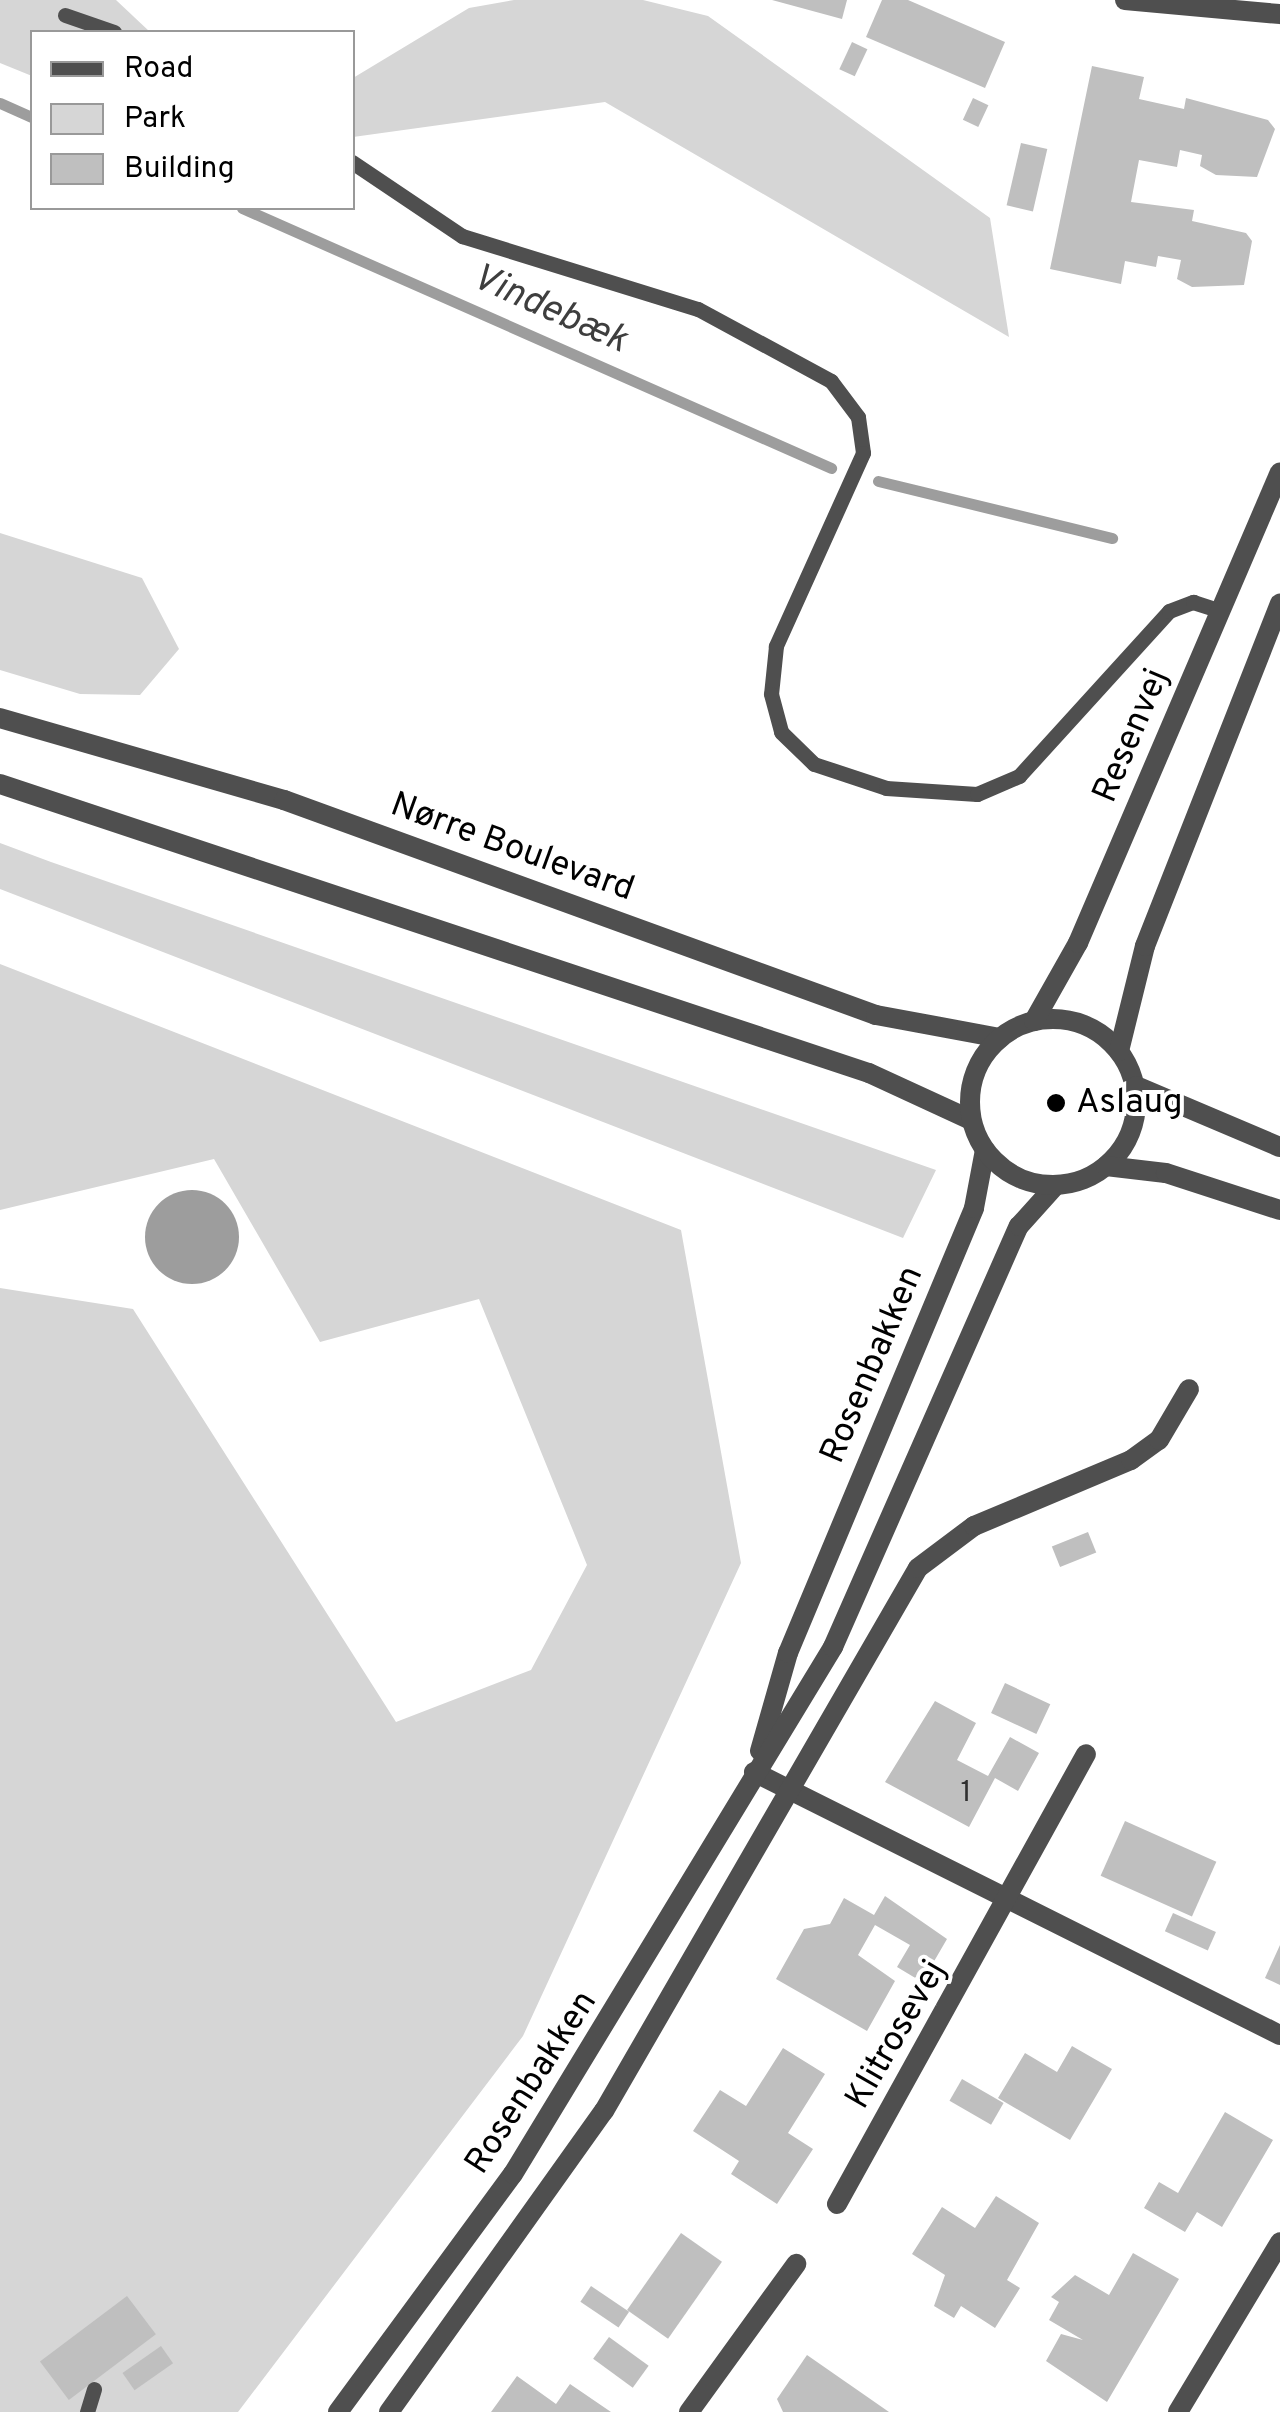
<!DOCTYPE html>
<meta charset="utf-8">
<style>
body{margin:0}
#map{position:relative;width:1280px;height:2412px;overflow:hidden;background:#fff;font-family:Overpass,sans-serif}
div>[style]{position:absolute}
.green>*{inset:0;background:#d6d6d6}
.water>*{inset:0;background:#9d9d9d}
.round{border-radius:50%}
.stream>*{height:11px;margin:-5.5px;padding:0 5.5px;transform-origin:5.5px;border-radius:5.5px;background:#9d9d9d}
.building>*{inset:0;background:#bfbfbf;transform-origin:0 0}
.service>*{height:15px;margin:-7.5px;padding:0 7.5px;transform-origin:7.5px;border-radius:7.5px;background:#4f4f4f}
.minor>*{height:20px;margin:-10px;padding:0 10px;transform-origin:10px;border-radius:10px;background:#4f4f4f}
.tertiary>*{height:20px;margin:-10px;padding:0 10px;transform-origin:10px;border-radius:10px;background:#4f4f4f}
.tertiary>.ring{margin:-10px;padding:0;box-sizing:content-box;background:none;border:20px solid #4f4f4f;border-radius:50%}
.dots>*{width:28px;height:28px;translate:-50% -50%;box-sizing:border-box;border:5px solid #fff;border-radius:50%}
span{translate:-50% -50%;white-space:nowrap;text-align:center;line-height:1.15;-webkit-text-stroke:8px #fff;paint-order:stroke}
.number-label{font-size:30px;color:#303030}
.number-label span{-webkit-text-stroke-width:0}
.street-label{font-size:35px;color:#000}
.poi-label{font-size:35px;color:#000}
.left{translate:0 -50%;text-align:left}
.water-label{font-size:38px;color:#3e3e3e;font-style:italic}
.legend{position:absolute;left:30px;top:30px;width:325px;height:180px;box-sizing:border-box;background:#fff;border:2px solid #999;margin:0;padding:12px 18px;list-style:none;font-size:30px;color:#000}
.legend li{display:flex;align-items:center;gap:20px;height:50px}
.legend b{width:50px;border:2px solid #999}
</style>
<div id="map">
<div class="green">
<i style="clip-path:polygon(0 0,116px 0,150px 32px,32px 32px,32px 76px,0 63px)"></i>
<i style="clip-path:polygon(514px 0,643px 0,708px 16px,990px 218px,1009px 337px,605px 102px,353px 137px,353px 78px,469px 8px)"></i>
<i style="clip-path:polygon(0 533px,142px 578px,179px 649px,140px 695px,80px 694px,0 670px)"></i>
<i style="clip-path:polygon(0 843px,51px 862px,936px 1170px,903px 1238px,0 889px)"></i>
<i style="clip-path:polygon(0 964px,681px 1230px,741px 1563px,523px 2036px,238px 2412px,0 2412px,0 1288px,133px 1309px,396px 1722px,531px 1670px,587px 1565px,479px 1299px,320px 1342px,214px 1159px,0 1210px)"></i>
</div>
<div class="water">
<i class="round" style="left:145px;top:1190px;width:94px;height:94px"></i>
</div>
<div class="stream">
<i style="left:0;top:103px;width:35px;rotate:24deg"></i>
<i style="left:242px;top:208px;width:644px;rotate:23.82deg"></i>
<i style="left:878px;top:481px;width:241px;rotate:13.7deg"></i>
</div>
<div class="building">
<i style="clip-path:polygon(772px 0,847px 0,842px 19px)"></i>
<i style="clip-path:polygon(882px 0,908px 0,1005px 42px,985px 88px,866px 37px)"></i>
<i style="left:852px;top:42px;width:17px;height:30px;rotate:25deg"></i>
<i style="clip-path:polygon(1092px 66px,1144px 77px,1139px 99px,1184px 109px,1186px 98px,1268px 120px,1275px 129px,1257px 177px,1216px 175px,1200px 166px,1202px 155px,1180px 150px,1177px 167px,1139px 160px,1131px 202px,1194px 210px,1192px 221px,1246px 233px,1252px 241px,1244px 285px,1192px 287px,1177px 279px,1181px 260px,1158px 256px,1156px 267px,1125px 261px,1121px 284px,1050px 269px)"></i>
<i style="left:973px;top:98px;width:17px;height:24px;rotate:25deg"></i>
<i style="left:1021px;top:143px;width:27px;height:64px;rotate:13deg"></i>
<i style="left:1088px;top:1532px;width:22px;height:39px;rotate:68deg"></i>
<i style="left:1005px;top:1683px;width:50px;height:33px;rotate:25deg"></i>
<i style="clip-path:polygon(935px 1701px,976px 1723px,957px 1760px,988px 1776px,1010px 1737px,1039px 1753px,1018px 1791px,995px 1778px,969px 1827px,885px 1782px)"></i>
<i style="left:1125px;top:1821px;width:100px;height:60px;rotate:24deg"></i>
<i style="clip-path:polygon(885px 1896px,947px 1939px,922px 1982px,897px 1967px,910px 1945px,875px 1925px,858px 1955px,895px 1981px,867px 2031px,776px 1979px,804px 1929px,830px 1924px,844px 1898px,874px 1915px)"></i>
<i style="left:1173px;top:1913px;width:47px;height:20px;rotate:24deg"></i>
<i style="clip-path:polygon(1280px 1945px,1280px 1985px,1265px 1978px)"></i>
<i style="clip-path:polygon(1072px 2046px,1112px 2069px,1070px 2140px,998px 2098px,1025px 2053px,1057px 2072px)"></i>
<i style="clip-path:polygon(783px 2048px,825px 2074px,788px 2133px,813px 2149px,777px 2204px,731px 2174px,739px 2161px,693px 2131px,720px 2090px,746px 2106px)"></i>
<i style="left:962px;top:2079px;width:48px;height:25px;rotate:30deg"></i>
<i style="clip-path:polygon(1225px 2112px,1273px 2140px,1222px 2227px,1197px 2212px,1185px 2232px,1144px 2208px,1159px 2182px,1178px 2193px)"></i>
<i style="clip-path:polygon(996px 2196px,1039px 2223px,1007px 2280px,1020px 2288px,995px 2328px,961px 2306px,954px 2318px,934px 2306px,945px 2275px,912px 2254px,942px 2207px,975px 2228px)"></i>
<i style="left:681px;top:2233px;width:50px;height:94px;rotate:35deg"></i>
<i style="clip-path:polygon(1133px 2253px,1179px 2279px,1107px 2402px,1046px 2361px,1061px 2334px,1083px 2340px,1049px 2320px,1059px 2302px,1051px 2297px,1075px 2275px,1109px 2295px)"></i>
<i style="left:591px;top:2286px;width:46px;height:19px;rotate:34deg"></i>
<i style="left:127px;top:2296px;width:48px;height:109px;rotate:53deg"></i>
<i style="left:609px;top:2337px;width:49px;height:27px;rotate:36deg"></i>
<i style="left:161px;top:2346px;width:21px;height:47px;rotate:55deg"></i>
<i style="clip-path:polygon(807px 2355px,889px 2412px,783px 2412px,777px 2399px)"></i>
<i style="clip-path:polygon(517px 2376px,556px 2404px,570px 2384px,611px 2412px,491px 2412px)"></i>
</div>
<div class="service">
<i style="left:65px;top:15px;width:52px;rotate:19.1deg"></i>
<i style="left:352px;top:162px;width:133px;rotate:33.9deg"></i>
<i style="left:462px;top:236px;width:247px;rotate:17.2deg"></i>
<i style="left:698px;top:309px;width:151px;rotate:28.4deg"></i>
<i style="left:831px;top:381px;width:45px;rotate:53.1deg"></i>
<i style="left:858px;top:417px;width:36px;rotate:82deg"></i>
<i style="left:863px;top:453px;width:212px;rotate:114.3deg"></i>
<i style="left:776px;top:646px;width:48px;rotate:95.9deg"></i>
<i style="left:771px;top:694px;width:39px;rotate:75deg"></i>
<i style="left:781px;top:732px;width:46px;rotate:44.1deg"></i>
<i style="left:814px;top:764px;width:76px;rotate:18.4deg"></i>
<i style="left:886px;top:788px;width:91px;rotate:3.8deg"></i>
<i style="left:977px;top:794px;width:46px;rotate:-23.2deg"></i>
<i style="left:1019px;top:776px;width:223px;rotate:-47.7deg"></i>
<i style="left:1169px;top:611px;width:26px;rotate:-21deg"></i>
<i style="left:1193px;top:602px;width:29px;rotate:18deg"></i>
<i style="left:87px;top:2412px;width:24px;rotate:-73deg"></i>
</div>
<div class="minor">
<i style="left:1125px;top:0;width:156px;rotate:5.2deg"></i>
<i style="left:760px;top:1751px;width:102px;rotate:-74.1deg"></i>
<i style="left:788px;top:1653px;width:482px;rotate:-67.3deg"></i>
<i style="left:974px;top:1208px;width:59px;rotate:-79.3deg"></i>
<i style="left:754px;top:1772px;width:588px;rotate:26.57deg"></i>
<i style="left:837px;top:2204px;width:514px;rotate:-61.04deg"></i>
<i style="left:338px;top:2412px;width:295px;rotate:-53.7deg"></i>
<i style="left:513px;top:2174px;width:617px;rotate:-58.73deg"></i>
<i style="left:833px;top:1647px;width:460px;rotate:-66.2deg"></i>
<i style="left:1019px;top:1226px;width:54px;rotate:-48deg"></i>
<i style="left:389px;top:2412px;width:370px;rotate:-54.5deg"></i>
<i style="left:604px;top:2111px;width:627px;rotate:-59.96deg"></i>
<i style="left:918px;top:1568px;width:70px;rotate:-36.9deg"></i>
<i style="left:974px;top:1526px;width:170px;rotate:-22.8deg"></i>
<i style="left:1131px;top:1460px;width:34px;rotate:-36deg"></i>
<i style="left:1159px;top:1440px;width:59px;rotate:-59.5deg"></i>
<i style="left:689px;top:2412px;width:183px;rotate:-54.1deg"></i>
<i style="left:1178px;top:2412px;width:198px;rotate:-59deg"></i>
</div>
<div class="tertiary">
<i style="left:0;top:718px;width:296px;rotate:16.1deg"></i>
<i style="left:284px;top:800px;width:630px;rotate:19.96deg"></i>
<i style="left:876px;top:1015px;width:126px;rotate:10.5deg"></i>
<i style="left:0;top:784px;width:916px;rotate:18.4deg"></i>
<i style="left:869px;top:1073px;width:112px;rotate:24.7deg"></i>
<i class="ring" style="left:970px;top:1019px;width:146px;height:146px"></i>
<i style="left:1034px;top:1021px;width:90px;rotate:-60.6deg"></i>
<i style="left:1078px;top:943px;width:512px;rotate:-66.79deg"></i>
<i style="left:1119px;top:1051px;width:108px;rotate:-76.1deg"></i>
<i style="left:1145px;top:946px;width:368px;rotate:-68.5deg"></i>
<i style="left:1136px;top:1086px;width:156px;rotate:23deg"></i>
<i style="left:1106px;top:1166px;width:60px;rotate:6.7deg"></i>
<i style="left:1166px;top:1173px;width:120px;rotate:18deg"></i>
</div>
<div class="dots">
<i style="left:1056px;top:1103px;background:#000"></i>
</div>
<div class="number-label">
<span style="left:966px;top:1794px">1</span>
</div>
<div class="street-label">
<span style="left:1132px;top:736px;rotate:-67deg">Resenvej</span>
<span style="left:512px;top:848px;rotate:20deg">Nørre Boulevard</span>
<span style="left:873px;top:1365px;rotate:-67deg">Rosenbakken</span>
<span style="left:897px;top:2035px;rotate:-60deg">Klitrosevej</span>
<span style="left:532px;top:2083px;rotate:-57deg">Rosenbakken</span>
</div>
<div class="poi-label">
<span class="left" style="left:1076px;top:1103px">Aslaug</span>
</div>
<div class="water-label">
<span style="left:549px;top:310px;rotate:24deg">Vindebæk</span>
</div>
<ul class="legend">
<li><b style="height:12px;background:#4f4f4f"></b>Road</li>
<li><b style="height:28px;background:#d6d6d6"></b>Park</li>
<li><b style="height:28px;background:#bfbfbf"></b>Building</li>
</ul>
</div>
